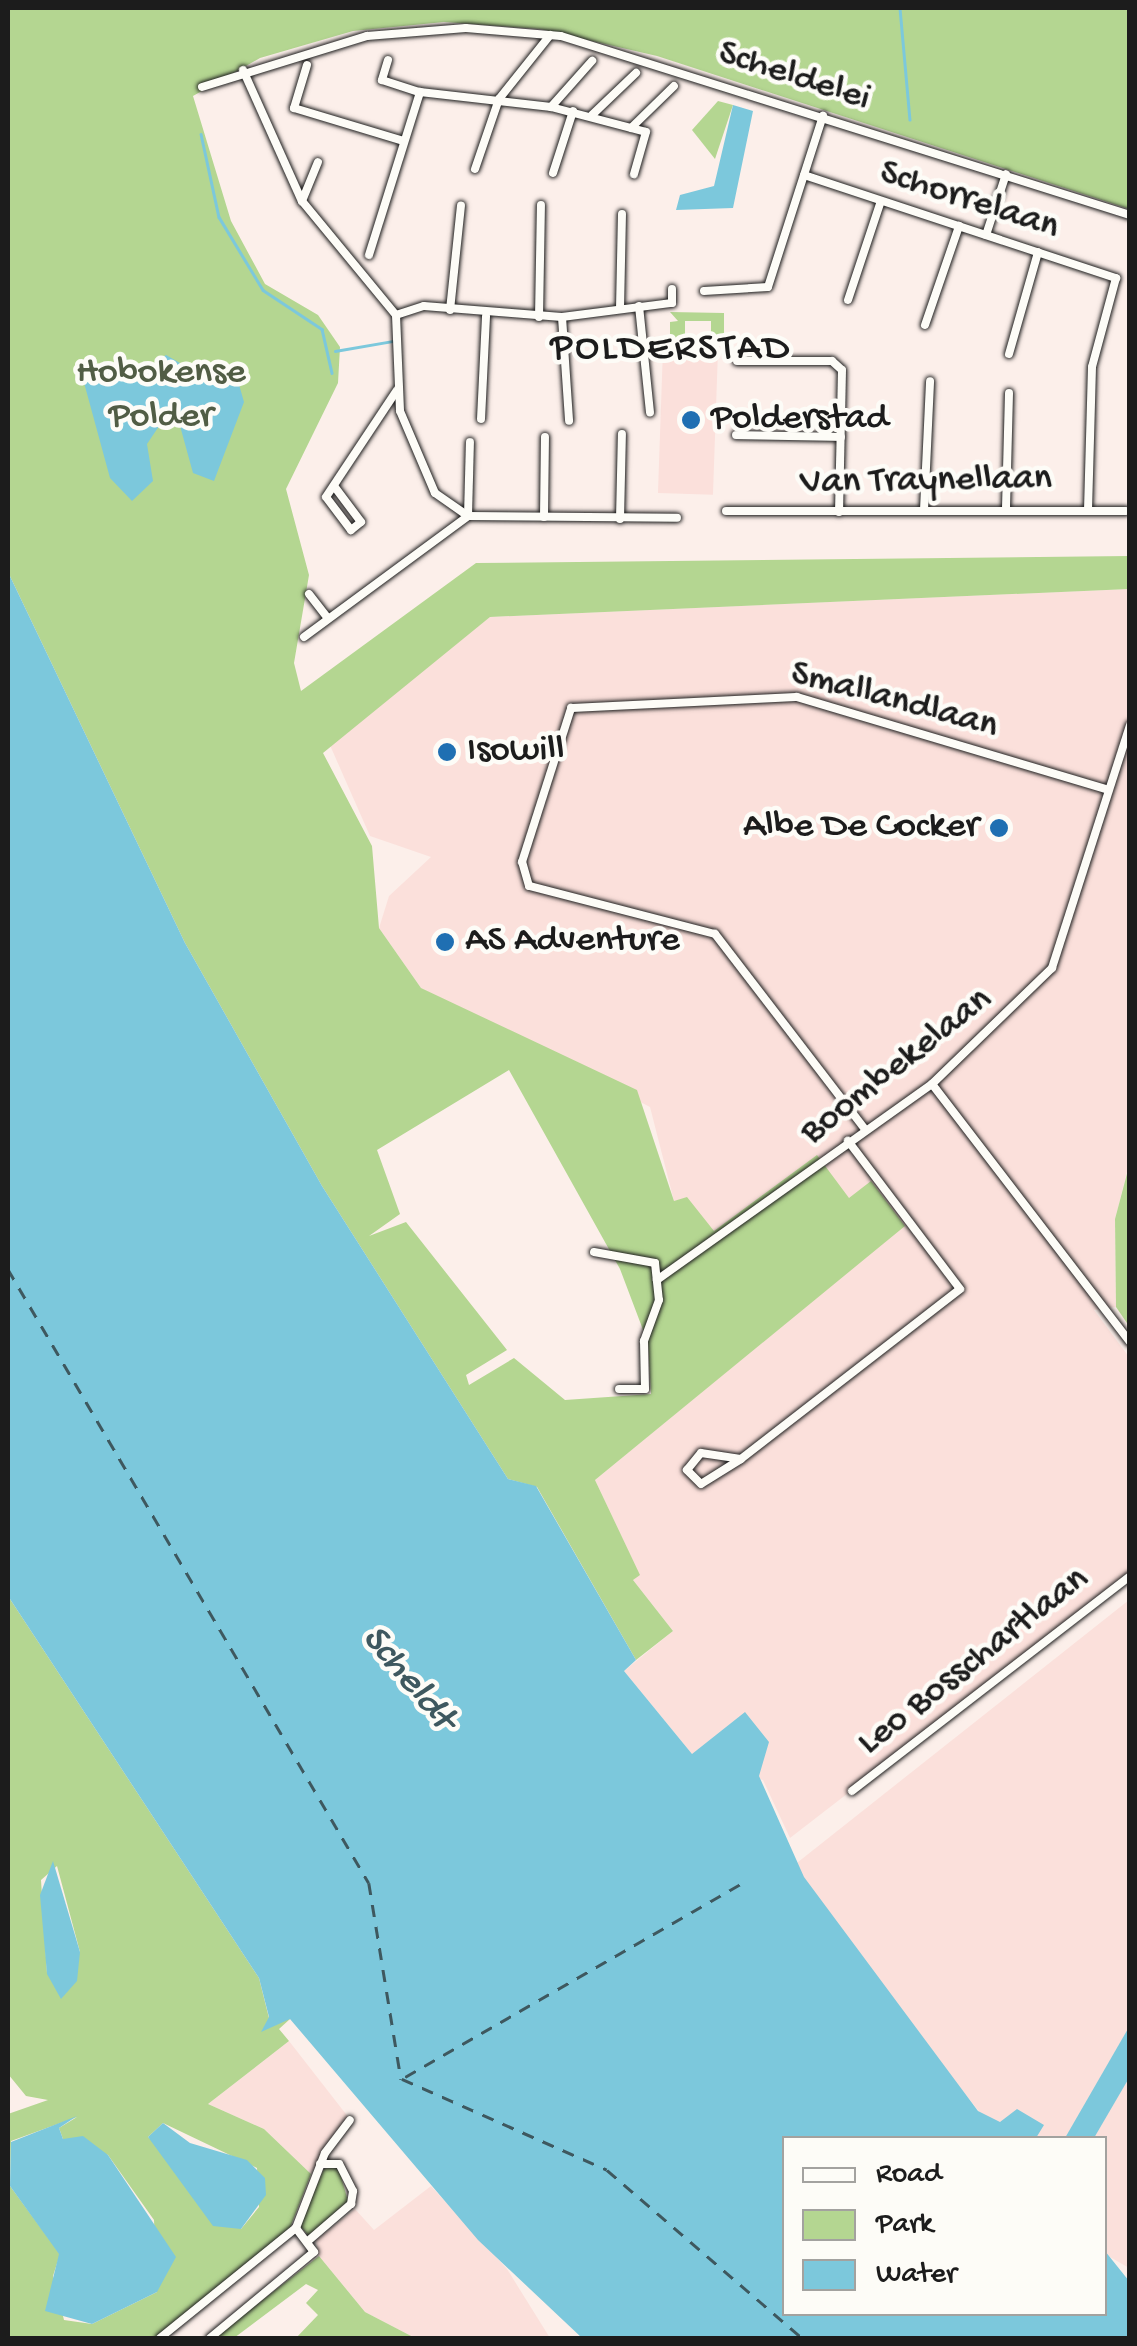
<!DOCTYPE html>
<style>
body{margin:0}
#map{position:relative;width:1137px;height:2346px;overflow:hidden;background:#fcefea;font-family:"Gochi Hand",sans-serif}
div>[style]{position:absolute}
.built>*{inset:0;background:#fbe0db;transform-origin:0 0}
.green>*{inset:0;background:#b4d691}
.water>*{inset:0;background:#7cc8dc}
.stream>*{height:2.5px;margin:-1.25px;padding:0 1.25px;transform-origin:1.25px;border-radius:1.25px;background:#7cc8dc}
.ferry>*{height:2.5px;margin-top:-1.25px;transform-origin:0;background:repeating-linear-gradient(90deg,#3e585f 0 12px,transparent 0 22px)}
.roads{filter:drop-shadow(0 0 2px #1c1c1c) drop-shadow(0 0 2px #1c1c1c)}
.street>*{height:8px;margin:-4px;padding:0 4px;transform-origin:4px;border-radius:4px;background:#fdfcf7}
.dots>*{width:28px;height:28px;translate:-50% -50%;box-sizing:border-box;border:5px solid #fdfcf7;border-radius:50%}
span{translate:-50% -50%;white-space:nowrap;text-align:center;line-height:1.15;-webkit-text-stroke:9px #fdfcf7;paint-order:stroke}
.street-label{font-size:38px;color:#1c1c1c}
.park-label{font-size:38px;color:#515d45}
.poi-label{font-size:38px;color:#1c1c1c}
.left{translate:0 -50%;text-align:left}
.right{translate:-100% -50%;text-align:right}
.neighbourhood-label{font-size:40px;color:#1c1c1c;letter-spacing:2.5px}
.water-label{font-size:40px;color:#3e585f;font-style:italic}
.frame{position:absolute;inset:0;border:10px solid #1c1c1c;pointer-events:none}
.legend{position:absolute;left:782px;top:2136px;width:325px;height:180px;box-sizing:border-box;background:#fdfcf7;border:2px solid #a3a29f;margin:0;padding:12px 18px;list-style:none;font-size:30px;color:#1c1c1c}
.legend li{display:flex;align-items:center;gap:20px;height:50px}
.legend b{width:50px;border:2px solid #a3a29f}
</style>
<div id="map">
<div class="built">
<i style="left:663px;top:349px;width:55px;height:144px;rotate:2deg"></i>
<i style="clip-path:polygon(1129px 589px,1129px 1164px,1115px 1219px,1116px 1307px,1094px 1310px,1129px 1357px,1129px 1576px,790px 1838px,763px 1780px,692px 1754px,624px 1671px,673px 1631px,633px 1580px,639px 1574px,595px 1480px,904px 1226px,849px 1198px,714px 1232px,687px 1198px,674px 1201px,650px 1107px,421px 988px,379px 928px,389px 896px,431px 857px,370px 836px,329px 743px,490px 617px)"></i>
<i style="clip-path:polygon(1129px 1600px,1129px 2268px,1105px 2254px,1104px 2138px,1000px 2138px,788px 1870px)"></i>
<i style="clip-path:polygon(289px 2041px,349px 2118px,311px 2174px,264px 2129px,208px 2104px)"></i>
<i style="clip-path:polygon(431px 2186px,507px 2269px,550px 2338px,415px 2338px,365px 2312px,319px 2256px,316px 2240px,355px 2209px,374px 2230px)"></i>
</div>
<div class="green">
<i style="clip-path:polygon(evenodd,8px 8px,1129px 8px,1129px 209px,657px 56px,540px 29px,444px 22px,353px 31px,260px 58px,193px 96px,231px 221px,265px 284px,318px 315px,340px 347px,338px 383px,286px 489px,309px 575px,294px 663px,301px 691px,476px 563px,1129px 556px,1129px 589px,490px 617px,323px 753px,372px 846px,379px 928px,421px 988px,637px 1090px,674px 1201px,687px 1197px,714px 1231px,817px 1155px,849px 1198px,871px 1181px,905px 1226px,595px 1480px,640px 1575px,633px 1580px,673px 1631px,636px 1660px,537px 1487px,508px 1479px,322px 1186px,185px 943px,8px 572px,8px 8px,509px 1070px,620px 1269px,648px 1343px,651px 1394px,565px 1400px,514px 1358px,469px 1385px,466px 1375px,507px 1350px,406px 1222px,369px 1236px,400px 1214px,377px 1150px,509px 1070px)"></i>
<i style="clip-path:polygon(718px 101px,733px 105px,715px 159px,692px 130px)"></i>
<i style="clip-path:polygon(670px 312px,724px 313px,724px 338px,711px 345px,711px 321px,685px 321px,685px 346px,670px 346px,670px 322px,678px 321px)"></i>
<i style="clip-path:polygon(1129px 1166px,1129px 1326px,1116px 1307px,1115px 1219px)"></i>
<i style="clip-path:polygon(evenodd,8px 1596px,259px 1978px,269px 2018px,290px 2019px,279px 2029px,289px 2041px,208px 2104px,264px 2129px,311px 2174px,290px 2228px,155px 2338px,8px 2338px,8px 2114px,48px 2100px,26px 2096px,8px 2074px,8px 1596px,57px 1866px,80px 1952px,47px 1973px,41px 1880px,57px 1866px,8px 1596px,77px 2117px,59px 2128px,63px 2139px,108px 2155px,154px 2220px,157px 2292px,92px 2324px,64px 2320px,53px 2276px,60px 2254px,10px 2186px,11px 2141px,77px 2117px,8px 1596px,163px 2123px,257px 2168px,259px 2207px,241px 2229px,148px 2137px,163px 2123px)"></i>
<i style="clip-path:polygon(338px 2166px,348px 2201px,309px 2236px,299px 2225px,324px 2169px)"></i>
<i style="clip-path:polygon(319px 2256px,365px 2312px,415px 2338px,296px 2338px,318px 2315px,306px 2303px,318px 2290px,306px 2284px,234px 2338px,214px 2338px)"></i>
</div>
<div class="water">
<i style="clip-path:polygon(733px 105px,753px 111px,733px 208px,676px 210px,680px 195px,714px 186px)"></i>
<i style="clip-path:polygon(122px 355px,140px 373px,166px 355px,215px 383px,227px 375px,238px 381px,244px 402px,214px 481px,193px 473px,174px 404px,147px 444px,153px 481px,132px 501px,110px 478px,83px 379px,94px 368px,107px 374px)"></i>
<i style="clip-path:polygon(8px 572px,185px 943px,322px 1186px,508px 1479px,536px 1486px,636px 1660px,624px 1671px,692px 1754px,745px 1712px,769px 1742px,759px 1776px,804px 1877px,978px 2111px,1000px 2122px,1017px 2109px,1044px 2125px,1036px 2138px,784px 2138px,784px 2314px,1104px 2314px,1105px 2251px,1129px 2281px,1129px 2338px,582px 2338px,478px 2240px,290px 2019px,261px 2032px,269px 2017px,259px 1978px,8px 1596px)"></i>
<i style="clip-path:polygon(53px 1861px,80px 1952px,77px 1981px,61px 1999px,47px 1974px,40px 1895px)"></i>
<i style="clip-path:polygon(1129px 2027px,1129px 2078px,1094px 2138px,1065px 2138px)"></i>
<i style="clip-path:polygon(77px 2116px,59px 2128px,63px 2139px,83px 2136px,108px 2155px,176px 2257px,157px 2292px,92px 2324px,45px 2311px,59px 2254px,10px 2186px,11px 2142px)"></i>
<i style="clip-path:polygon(163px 2123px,190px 2143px,247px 2160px,265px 2178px,266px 2195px,241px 2229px,213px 2226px,148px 2137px)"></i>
</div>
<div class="stream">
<i style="left:900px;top:8px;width:112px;rotate:84.9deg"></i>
<i style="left:201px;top:134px;width:85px;rotate:77.8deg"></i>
<i style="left:219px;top:217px;width:85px;rotate:58.9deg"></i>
<i style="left:263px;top:290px;width:71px;rotate:33.5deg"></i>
<i style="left:322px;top:329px;width:45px;rotate:77.2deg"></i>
<i style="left:335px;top:351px;width:59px;rotate:-9.8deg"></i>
</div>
<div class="ferry">
<i style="left:8px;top:1269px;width:712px;rotate:59.55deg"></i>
<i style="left:369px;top:1883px;width:199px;rotate:80.7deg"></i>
<i style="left:405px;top:2077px;width:393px;rotate:-29.9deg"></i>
<i style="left:402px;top:2079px;width:224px;rotate:23.9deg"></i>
<i style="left:607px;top:2170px;width:257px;rotate:40.7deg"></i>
</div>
<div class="roads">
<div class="street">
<i style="left:388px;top:60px;width:21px;rotate:107deg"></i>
<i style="left:382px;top:80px;width:40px;rotate:18deg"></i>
<i style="left:420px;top:92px;width:132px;rotate:6.5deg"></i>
<i style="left:551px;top:107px;width:98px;rotate:14.7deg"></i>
<i style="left:646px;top:132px;width:44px;rotate:105.9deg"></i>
<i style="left:307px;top:65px;width:45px;rotate:106.8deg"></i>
<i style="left:294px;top:108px;width:114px;rotate:16.8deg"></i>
<i style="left:243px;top:70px;width:144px;rotate:65.8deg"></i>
<i style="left:302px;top:201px;width:148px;rotate:50.5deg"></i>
<i style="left:396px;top:315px;width:96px;rotate:87.6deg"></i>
<i style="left:400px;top:411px;width:89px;rotate:66.9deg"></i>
<i style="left:435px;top:493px;width:40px;rotate:34.9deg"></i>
<i style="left:468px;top:516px;width:209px;rotate:0.5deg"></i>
<i style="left:202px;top:87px;width:173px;rotate:-17.2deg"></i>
<i style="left:367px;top:36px;width:99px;rotate:-4.6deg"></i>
<i style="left:466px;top:28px;width:95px;rotate:4.8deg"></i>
<i style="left:561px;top:36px;width:596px;rotate:17.46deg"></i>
<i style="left:551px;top:107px;width:62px;rotate:-48.3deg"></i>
<i style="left:592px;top:115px;width:61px;rotate:-43.7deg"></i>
<i style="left:631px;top:128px;width:60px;rotate:-44.3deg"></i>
<i style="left:475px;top:169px;width:74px;rotate:-71.1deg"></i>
<i style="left:499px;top:99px;width:82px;rotate:-51.4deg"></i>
<i style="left:553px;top:173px;width:65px;rotate:-72.1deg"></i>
<i style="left:804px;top:175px;width:329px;rotate:18.3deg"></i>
<i style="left:1116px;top:278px;width:92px;rotate:105.1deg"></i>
<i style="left:1092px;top:367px;width:141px;rotate:91.6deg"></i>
<i style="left:302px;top:201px;width:42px;rotate:-67.7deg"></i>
<i style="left:986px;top:235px;width:64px;rotate:-71.8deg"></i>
<i style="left:369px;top:255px;width:171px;rotate:-72.6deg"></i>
<i style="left:704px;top:291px;width:64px;rotate:-3.6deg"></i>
<i style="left:768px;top:287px;width:180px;rotate:-72.2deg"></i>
<i style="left:848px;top:300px;width:104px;rotate:-71.6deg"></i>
<i style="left:639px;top:306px;width:107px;rotate:84.1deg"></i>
<i style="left:620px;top:309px;width:95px;rotate:-88.8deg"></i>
<i style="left:450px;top:310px;width:105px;rotate:-84deg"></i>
<i style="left:396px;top:315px;width:29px;rotate:-18deg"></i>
<i style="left:424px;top:306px;width:138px;rotate:4.6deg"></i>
<i style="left:562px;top:317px;width:111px;rotate:-7.3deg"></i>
<i style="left:672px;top:303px;width:14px;rotate:-90deg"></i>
<i style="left:539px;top:317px;width:112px;rotate:-89deg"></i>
<i style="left:562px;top:317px;width:104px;rotate:86.1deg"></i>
<i style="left:925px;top:325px;width:105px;rotate:-71deg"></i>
<i style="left:1009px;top:354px;width:106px;rotate:-74.1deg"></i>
<i style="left:737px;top:361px;width:95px"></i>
<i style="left:832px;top:361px;width:13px;rotate:42deg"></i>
<i style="left:842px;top:370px;width:142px;rotate:91.2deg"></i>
<i style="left:481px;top:419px;width:103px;rotate:-87.2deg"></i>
<i style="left:736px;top:435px;width:105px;rotate:1.1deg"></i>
<i style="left:334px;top:486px;width:45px;rotate:53.1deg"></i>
<i style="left:361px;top:522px;width:13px;rotate:141deg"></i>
<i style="left:351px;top:530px;width:41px;rotate:-127.1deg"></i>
<i style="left:326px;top:497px;width:128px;rotate:-56.4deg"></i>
<i style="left:1006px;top:508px;width:115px;rotate:-88.5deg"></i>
<i style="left:924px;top:510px;width:129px;rotate:-87.3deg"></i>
<i style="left:726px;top:511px;width:400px"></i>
<i style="left:544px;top:517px;width:80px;rotate:-89.3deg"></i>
<i style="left:620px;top:519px;width:85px;rotate:-88.7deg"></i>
<i style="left:309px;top:594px;width:31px;rotate:52deg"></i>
<i style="left:304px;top:637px;width:204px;rotate:-36.4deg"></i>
<i style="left:468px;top:516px;width:74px;rotate:-88.5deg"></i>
<i style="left:932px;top:1084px;width:167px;rotate:-44deg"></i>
<i style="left:1052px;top:968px;width:255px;rotate:-72.2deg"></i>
<i style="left:932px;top:1084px;width:325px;rotate:52.5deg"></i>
<i style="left:864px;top:1128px;width:245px;rotate:-127.5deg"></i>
<i style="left:715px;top:934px;width:192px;rotate:-165.5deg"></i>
<i style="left:529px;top:886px;width:25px;rotate:-106deg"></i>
<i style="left:522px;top:862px;width:162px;rotate:-72.3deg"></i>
<i style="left:571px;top:708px;width:226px;rotate:-2.8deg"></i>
<i style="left:797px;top:697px;width:322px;rotate:16.6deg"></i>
<i style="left:594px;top:1252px;width:62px;rotate:10.2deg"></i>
<i style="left:655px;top:1263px;width:37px;rotate:84deg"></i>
<i style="left:659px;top:1300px;width:44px;rotate:110.1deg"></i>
<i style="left:644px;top:1341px;width:48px;rotate:88.8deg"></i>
<i style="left:645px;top:1389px;width:26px;rotate:180deg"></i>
<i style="left:657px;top:1280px;width:338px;rotate:-35.5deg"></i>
<i style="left:741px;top:1459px;width:47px;rotate:148deg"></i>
<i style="left:701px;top:1484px;width:20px;rotate:-135deg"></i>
<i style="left:687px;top:1470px;width:22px;rotate:-51deg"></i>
<i style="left:701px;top:1453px;width:40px;rotate:8.5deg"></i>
<i style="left:741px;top:1459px;width:277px;rotate:-37.8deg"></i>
<i style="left:960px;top:1289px;width:186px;rotate:-127.1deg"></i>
<i style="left:852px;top:1791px;width:351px;rotate:-37.7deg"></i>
<i style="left:296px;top:2228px;width:80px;rotate:-68.9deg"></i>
<i style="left:325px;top:2153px;width:41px;rotate:-52.9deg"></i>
<i style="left:308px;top:2241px;width:57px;rotate:-40.7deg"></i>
<i style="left:351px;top:2204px;width:13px;rotate:-81deg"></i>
<i style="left:353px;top:2191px;width:30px;rotate:-117deg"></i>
<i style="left:339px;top:2164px;width:19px;rotate:180deg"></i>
<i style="left:160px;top:2338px;width:175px;rotate:-39deg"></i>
<i style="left:210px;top:2338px;width:135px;rotate:-39.6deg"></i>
<i style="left:314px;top:2252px;width:30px;rotate:-127deg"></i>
</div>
</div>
<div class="dots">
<i style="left:691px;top:420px;background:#1f6fb2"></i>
<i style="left:447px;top:752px;background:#1f6fb2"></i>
<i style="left:999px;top:828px;background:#1f6fb2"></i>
<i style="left:445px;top:942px;background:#1f6fb2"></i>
</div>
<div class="street-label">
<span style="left:794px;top:77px;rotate:18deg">Scheldelei</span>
<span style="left:969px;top:201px;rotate:18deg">Schorrelaan</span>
<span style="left:926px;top:482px;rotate:-1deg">Van Traynellaan</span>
<span style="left:894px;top:701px;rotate:15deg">Smallandlaan</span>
<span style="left:897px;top:1067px;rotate:-38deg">Boombekelaan</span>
<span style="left:974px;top:1662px;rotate:-38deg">Leo Bosschartlaan</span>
</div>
<div class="park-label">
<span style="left:161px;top:396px">Hobokense<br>Polder</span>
</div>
<div class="poi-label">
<span class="left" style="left:711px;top:420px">Polderstad</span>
<span class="left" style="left:467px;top:752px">Isowill</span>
<span class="right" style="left:979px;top:828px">Albe De Cocker</span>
<span class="left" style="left:465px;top:942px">AS Adventure</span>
</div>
<div class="neighbourhood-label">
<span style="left:671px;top:350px">POLDERSTAD</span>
</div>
<div class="water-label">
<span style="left:407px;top:1679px;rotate:50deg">Scheldt</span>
</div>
<div class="frame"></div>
<ul class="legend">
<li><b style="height:12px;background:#fdfcf7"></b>Road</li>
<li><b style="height:28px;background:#b4d691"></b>Park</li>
<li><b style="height:28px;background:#7cc8dc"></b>Water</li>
</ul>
</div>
